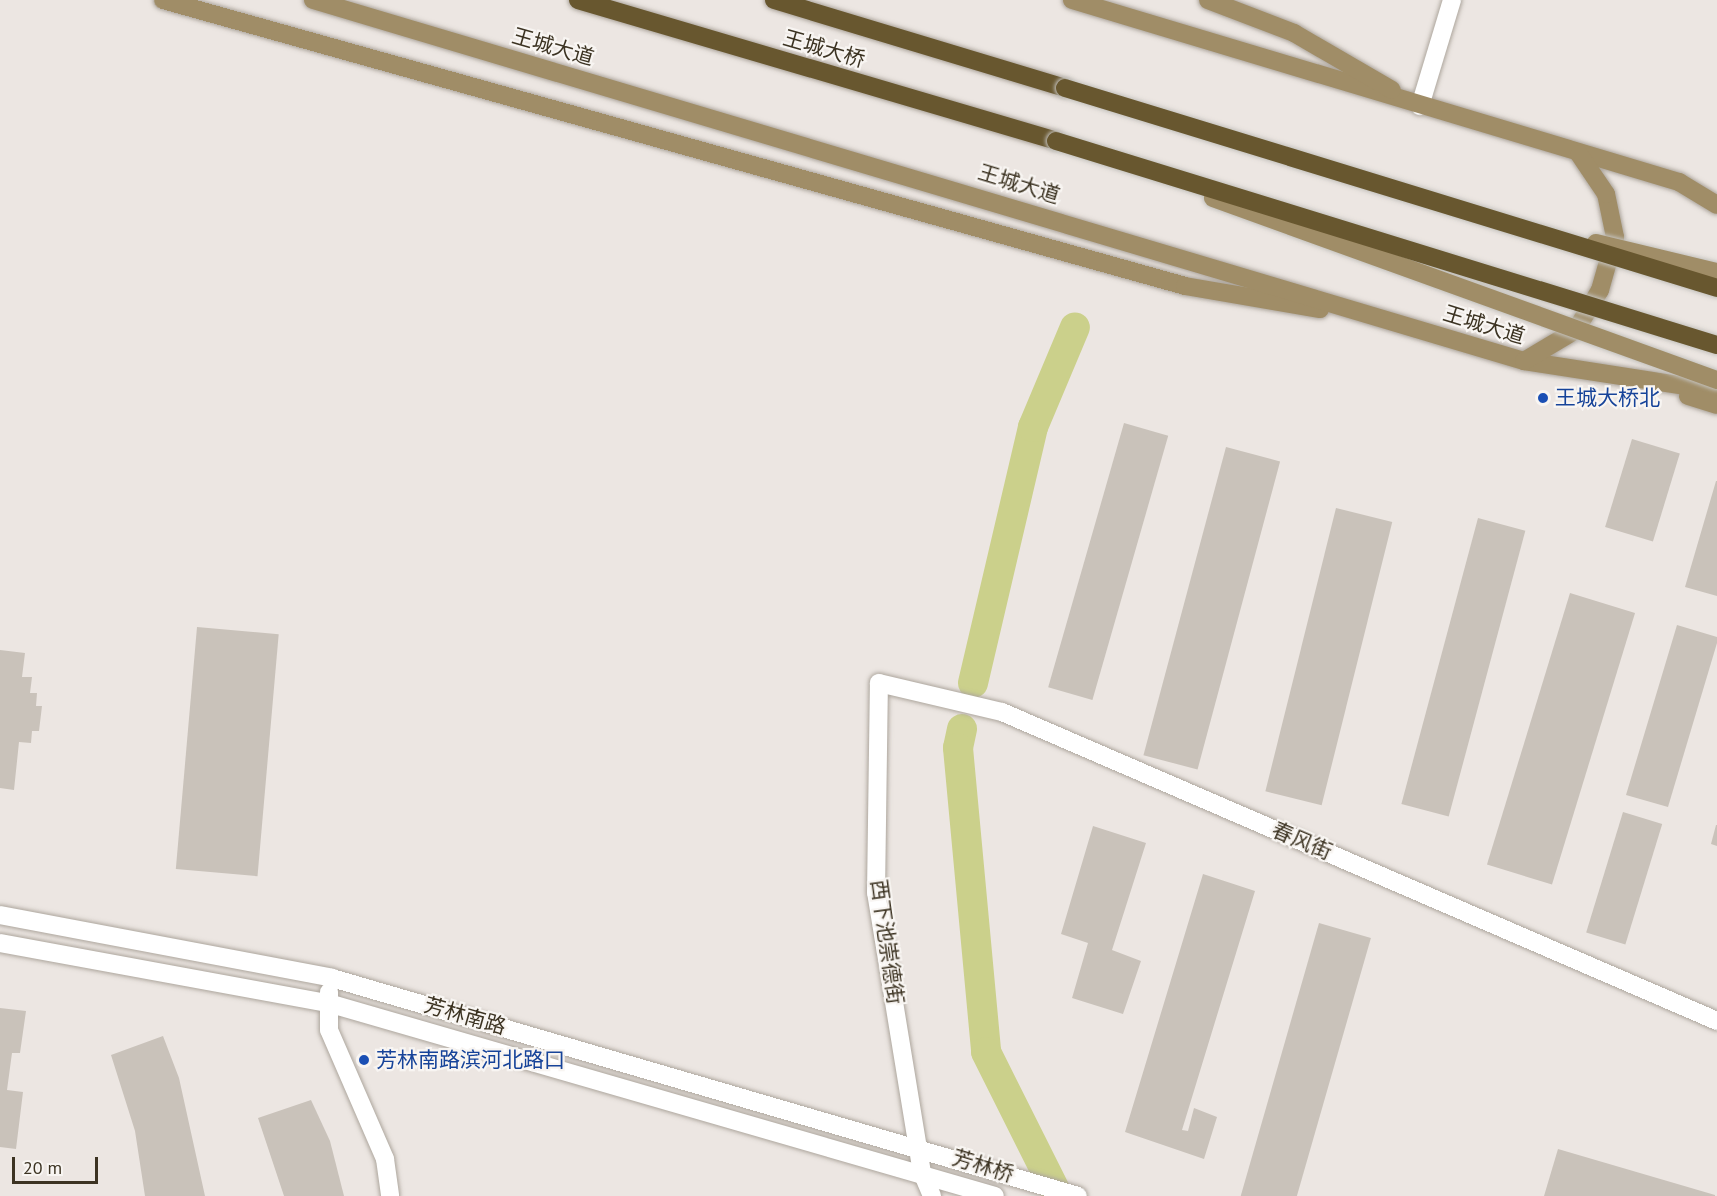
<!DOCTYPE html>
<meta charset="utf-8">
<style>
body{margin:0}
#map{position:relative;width:1717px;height:1196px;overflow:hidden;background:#ece6e2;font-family:"PT Sans","Noto Sans SC",sans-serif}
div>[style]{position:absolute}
.canal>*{height:30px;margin:-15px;padding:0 15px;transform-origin:15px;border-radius:15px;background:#cbd08b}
.building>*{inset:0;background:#c9c2ba;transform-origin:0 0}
.roads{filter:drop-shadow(0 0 2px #ada69d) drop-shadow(0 0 2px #ada69d)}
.minor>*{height:18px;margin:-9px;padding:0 9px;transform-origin:9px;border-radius:9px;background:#fff}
.major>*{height:18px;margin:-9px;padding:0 9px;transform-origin:9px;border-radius:9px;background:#a08d67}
.highway>*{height:18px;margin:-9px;padding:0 9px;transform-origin:9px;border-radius:9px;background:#68572f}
.bridges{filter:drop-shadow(0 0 2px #c4c2bd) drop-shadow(0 0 2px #c4c2bd)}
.major-bridge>*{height:18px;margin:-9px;padding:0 9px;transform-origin:9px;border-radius:9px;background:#a08d67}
.highway-bridge>*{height:18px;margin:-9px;padding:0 9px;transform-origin:9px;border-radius:9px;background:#68572f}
.dots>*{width:16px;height:16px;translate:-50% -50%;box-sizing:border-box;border:3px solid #f8f5f2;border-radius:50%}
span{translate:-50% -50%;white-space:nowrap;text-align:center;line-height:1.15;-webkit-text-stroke:4.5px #f8f5f2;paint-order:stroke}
.street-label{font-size:21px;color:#3c3322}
.transit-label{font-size:21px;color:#164399}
.left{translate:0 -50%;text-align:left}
.scale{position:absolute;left:12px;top:1157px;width:86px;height:27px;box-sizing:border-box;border:3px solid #3c3322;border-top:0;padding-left:8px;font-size:18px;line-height:21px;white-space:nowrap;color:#3c3322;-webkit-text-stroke:4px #f8f5f2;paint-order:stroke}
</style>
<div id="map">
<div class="canal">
<i style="left:973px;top:683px;width:263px;rotate:-76.8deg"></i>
<i style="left:1033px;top:427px;width:108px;rotate:-67.2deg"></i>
<i style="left:962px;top:729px;width:19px;rotate:102deg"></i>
<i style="left:958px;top:748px;width:305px;rotate:84.7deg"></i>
<i style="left:986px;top:1052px;width:161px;rotate:63.4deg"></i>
</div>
<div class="building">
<i style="left:1124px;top:423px;width:46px;height:275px;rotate:16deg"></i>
<i style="left:1632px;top:439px;width:50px;height:92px;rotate:17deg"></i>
<i style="left:1226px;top:447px;width:56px;height:319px;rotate:15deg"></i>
<i style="clip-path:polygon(1716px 481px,1717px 481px,1717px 596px,1685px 587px)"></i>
<i style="left:1336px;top:508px;width:58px;height:292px;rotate:14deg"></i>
<i style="left:1478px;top:518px;width:49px;height:296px;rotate:15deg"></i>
<i style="left:1570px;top:593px;width:68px;height:284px;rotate:17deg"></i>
<i style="clip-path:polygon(1677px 625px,1717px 637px,1717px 643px,1668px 807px,1626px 795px)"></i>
<i style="left:197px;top:627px;width:82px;height:243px;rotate:5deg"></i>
<i style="clip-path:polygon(0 650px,25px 653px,22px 677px,32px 677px,30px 693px,37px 693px,36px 706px,42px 706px,39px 731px,32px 731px,31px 743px,19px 742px,14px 790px,0 788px)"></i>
<i style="left:1623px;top:812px;width:41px;height:126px;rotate:17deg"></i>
<i style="clip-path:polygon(1716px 825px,1717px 825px,1717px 846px,1711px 844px)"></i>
<i style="clip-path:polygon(1093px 826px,1146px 843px,1112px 950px,1141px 961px,1123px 1014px,1072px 998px,1088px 943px,1061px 934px)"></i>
<i style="clip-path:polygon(1203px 874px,1255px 891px,1182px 1130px,1188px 1131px,1194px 1108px,1217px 1117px,1204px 1159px,1125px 1132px)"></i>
<i style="left:1319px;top:923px;width:54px;height:286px;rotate:16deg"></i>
<i style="clip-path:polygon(0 1008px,26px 1011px,20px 1053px,12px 1053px,7px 1090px,23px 1092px,16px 1149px,0 1147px)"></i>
<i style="clip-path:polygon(163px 1036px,179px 1078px,205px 1196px,145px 1196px,135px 1131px,111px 1055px)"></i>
<i style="clip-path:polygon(311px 1100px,330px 1141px,344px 1196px,284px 1196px,258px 1118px)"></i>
<i style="clip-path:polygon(1558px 1149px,1715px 1195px,1715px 1196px,1544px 1196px)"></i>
</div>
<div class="roads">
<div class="minor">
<i style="left:1420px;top:106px;width:111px;rotate:-73.2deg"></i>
<i style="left:0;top:915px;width:338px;rotate:10.7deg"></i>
<i style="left:332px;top:978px;width:777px;rotate:16.29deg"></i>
<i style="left:0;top:943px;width:333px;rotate:10.4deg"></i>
<i style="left:328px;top:1003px;width:694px;rotate:16.14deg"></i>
<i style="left:329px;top:992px;width:38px;rotate:90deg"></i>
<i style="left:329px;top:1030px;width:141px;rotate:66.5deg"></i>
<i style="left:385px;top:1159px;width:37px;rotate:82deg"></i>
<i style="left:932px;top:1196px;width:25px;rotate:-113deg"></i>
<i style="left:922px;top:1173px;width:284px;rotate:-99.3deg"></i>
<i style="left:876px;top:893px;width:210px;rotate:-89.2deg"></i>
<i style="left:879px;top:683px;width:126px;rotate:13.3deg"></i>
<i style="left:1002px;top:712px;width:779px;rotate:23.37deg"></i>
</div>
<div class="major">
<i style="left:163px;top:0;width:1061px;rotate:15.63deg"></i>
<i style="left:1185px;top:286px;width:137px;rotate:9.7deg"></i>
<i style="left:313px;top:0;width:1264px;rotate:16.6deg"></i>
<i style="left:1524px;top:361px;width:195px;rotate:8.8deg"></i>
<i style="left:1072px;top:0;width:634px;rotate:16.69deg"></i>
<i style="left:1679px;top:182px;width:44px;rotate:31.2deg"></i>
<i style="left:1208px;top:0;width:92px;rotate:21deg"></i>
<i style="left:1294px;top:33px;width:113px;rotate:30.2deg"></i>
<i style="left:1524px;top:361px;width:61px;rotate:-30.8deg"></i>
<i style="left:1576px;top:330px;width:47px;rotate:-59deg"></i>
<i style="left:1600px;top:290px;width:55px;rotate:-74.2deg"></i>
<i style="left:1615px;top:237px;width:44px;rotate:-101.8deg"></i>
<i style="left:1606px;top:194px;width:48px;rotate:-124deg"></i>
<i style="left:1688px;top:396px;width:30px;rotate:17deg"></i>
</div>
<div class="highway">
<i style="left:578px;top:0;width:498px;rotate:16.4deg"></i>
<i style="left:774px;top:0;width:304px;rotate:16.8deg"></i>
</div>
</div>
<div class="bridges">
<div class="major-bridge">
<i style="left:1213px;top:198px;width:536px;rotate:19.86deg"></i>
<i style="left:1596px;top:243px;width:124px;rotate:13.5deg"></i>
</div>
<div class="highway-bridge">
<i style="left:1065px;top:88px;width:682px;rotate:17.05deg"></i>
<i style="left:1056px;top:141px;width:692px;rotate:17.15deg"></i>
</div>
</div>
<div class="dots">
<i style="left:1543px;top:398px;background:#1a4fb4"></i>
<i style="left:364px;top:1060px;background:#1a4fb4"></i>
</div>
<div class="street-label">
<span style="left:553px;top:47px;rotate:16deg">王城大道</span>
<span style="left:824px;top:49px;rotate:16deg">王城大桥</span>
<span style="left:1019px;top:184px;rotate:17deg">王城大道</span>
<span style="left:1484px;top:325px;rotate:17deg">王城大道</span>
<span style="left:1302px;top:841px;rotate:23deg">春风街</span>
<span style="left:887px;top:942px;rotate:82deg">西下池崇德街</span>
<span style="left:465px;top:1016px;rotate:16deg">芳林南路</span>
<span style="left:983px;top:1166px;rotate:17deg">芳林桥</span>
</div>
<div class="transit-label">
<span class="left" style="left:1555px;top:398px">王城大桥北</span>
<span class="left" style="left:376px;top:1060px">芳林南路滨河北路口</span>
</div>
<div class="scale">20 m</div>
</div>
